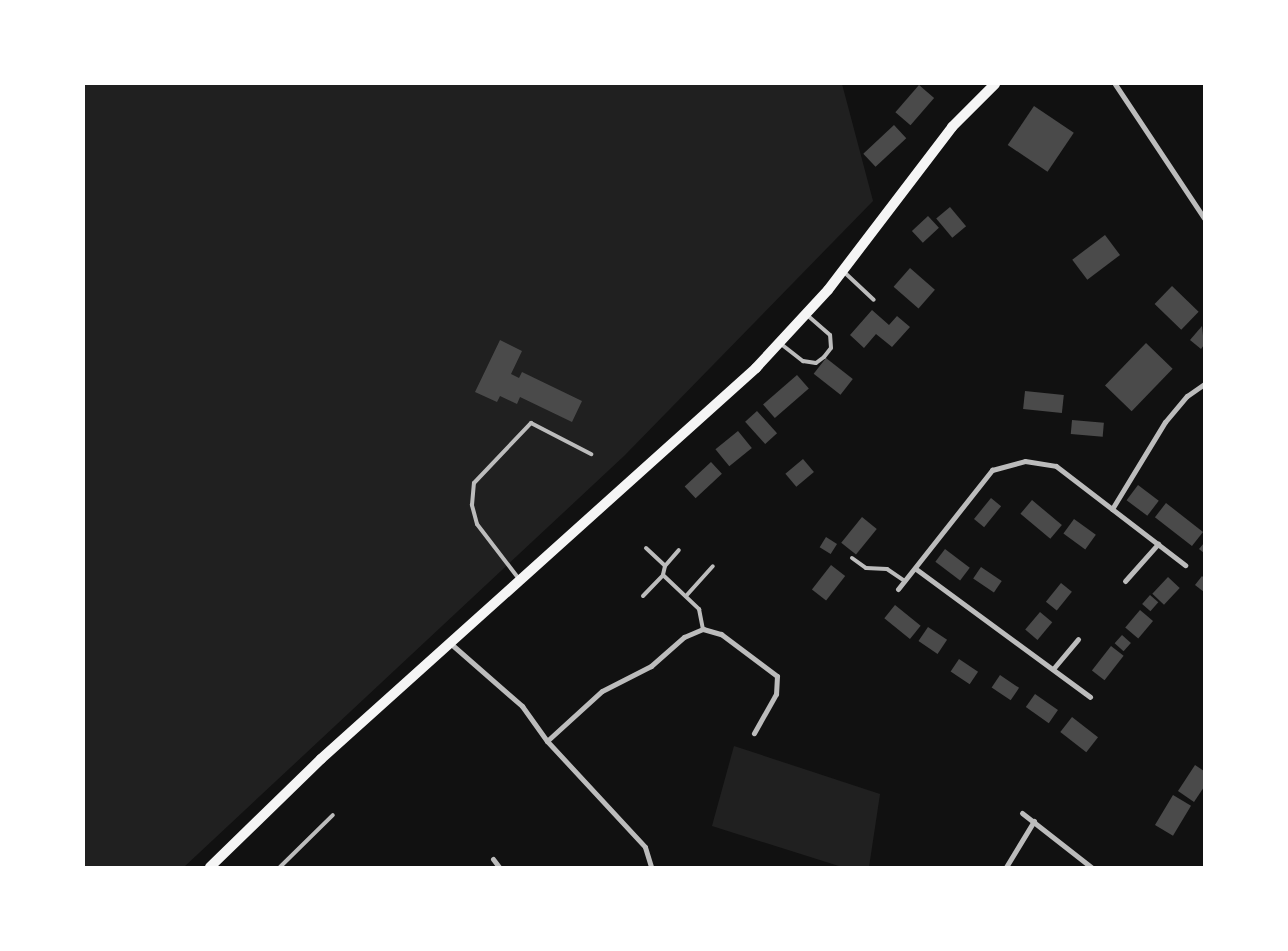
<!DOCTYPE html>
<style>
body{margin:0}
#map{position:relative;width:1288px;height:951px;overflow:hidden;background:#111;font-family:"Source Sans 3",sans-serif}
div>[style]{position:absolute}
.green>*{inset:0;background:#202020}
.building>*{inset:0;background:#4a4a4a;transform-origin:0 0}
.service>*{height:4px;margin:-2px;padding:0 2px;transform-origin:2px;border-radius:2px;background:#bcbcbc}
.minor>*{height:5px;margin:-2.5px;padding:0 2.5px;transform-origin:2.5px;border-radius:2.5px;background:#bcbcbc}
.secondary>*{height:10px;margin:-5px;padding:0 5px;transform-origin:5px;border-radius:5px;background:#f5f5f5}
span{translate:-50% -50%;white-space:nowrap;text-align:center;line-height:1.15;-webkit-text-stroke:4px #fff;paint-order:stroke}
.frame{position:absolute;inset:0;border:85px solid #fff;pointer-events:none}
</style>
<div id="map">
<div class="green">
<i style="clip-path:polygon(84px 84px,842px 84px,873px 201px,624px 456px,184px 867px,84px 867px)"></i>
<i style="clip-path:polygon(734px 746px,880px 794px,869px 867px,842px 867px,712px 826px)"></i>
</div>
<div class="building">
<i style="left:919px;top:85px;width:20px;height:36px;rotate:41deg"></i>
<i style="left:1034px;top:106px;width:48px;height:47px;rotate:34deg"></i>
<i style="left:894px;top:125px;width:18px;height:42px;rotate:47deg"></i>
<i style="left:950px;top:207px;width:25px;height:18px;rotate:50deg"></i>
<i style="left:928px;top:216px;width:16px;height:22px;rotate:47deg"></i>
<i style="left:1105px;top:235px;width:25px;height:41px;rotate:53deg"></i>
<i style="left:910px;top:268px;width:33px;height:25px;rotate:41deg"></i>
<i style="left:1172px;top:286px;width:37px;height:25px;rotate:44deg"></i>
<i style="clip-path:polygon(872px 310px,889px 325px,897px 316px,910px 327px,892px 347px,876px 334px,864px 348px,850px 335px)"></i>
<i style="clip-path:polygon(1202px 326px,1204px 345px,1201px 349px,1190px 340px)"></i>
<i style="clip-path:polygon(500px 340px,522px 351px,511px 374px,519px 378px,522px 372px,582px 401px,572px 422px,520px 397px,517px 404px,500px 396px,497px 402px,475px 392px)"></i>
<i style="left:1146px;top:343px;width:37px;height:59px;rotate:44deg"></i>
<i style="left:826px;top:358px;width:34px;height:20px;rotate:38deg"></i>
<i style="left:797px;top:375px;width:18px;height:45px;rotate:49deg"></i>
<i style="left:1025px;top:391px;width:39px;height:18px;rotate:6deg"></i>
<i style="left:757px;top:411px;width:30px;height:16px;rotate:48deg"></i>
<i style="left:1072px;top:420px;width:32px;height:14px;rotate:5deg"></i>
<i style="left:738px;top:431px;width:22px;height:29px;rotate:51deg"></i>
<i style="left:803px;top:459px;width:17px;height:23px;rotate:50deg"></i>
<i style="left:711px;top:462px;width:16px;height:36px;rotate:47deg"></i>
<i style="left:1138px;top:485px;width:26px;height:19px;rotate:37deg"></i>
<i style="left:991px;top:498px;width:13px;height:27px;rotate:39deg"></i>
<i style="left:1032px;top:500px;width:39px;height:18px;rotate:40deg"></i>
<i style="left:1166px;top:503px;width:47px;height:18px;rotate:38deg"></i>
<i style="left:862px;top:517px;width:19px;height:33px;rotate:39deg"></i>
<i style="left:1074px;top:519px;width:27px;height:18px;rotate:36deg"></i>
<i style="left:826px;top:537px;width:13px;height:12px;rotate:32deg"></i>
<i style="clip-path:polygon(1204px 543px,1204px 553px,1199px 549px)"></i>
<i style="left:945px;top:549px;width:31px;height:16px;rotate:37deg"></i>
<i style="left:831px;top:565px;width:18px;height:31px;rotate:38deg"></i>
<i style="left:981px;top:567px;width:25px;height:14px;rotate:34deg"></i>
<i style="clip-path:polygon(1202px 576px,1204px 578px,1204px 592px,1195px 585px)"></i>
<i style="left:1168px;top:577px;width:16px;height:23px;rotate:43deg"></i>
<i style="left:1061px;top:583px;width:14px;height:24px;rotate:39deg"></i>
<i style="left:1150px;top:595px;width:11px;height:12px;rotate:41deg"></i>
<i style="left:895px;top:605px;width:33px;height:17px;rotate:39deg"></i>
<i style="left:1140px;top:610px;width:17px;height:23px;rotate:40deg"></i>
<i style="left:1040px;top:612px;width:16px;height:23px;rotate:40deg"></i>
<i style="left:928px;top:627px;width:23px;height:17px;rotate:34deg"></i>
<i style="left:1122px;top:635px;width:12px;height:11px;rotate:42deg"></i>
<i style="left:1111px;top:646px;width:16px;height:31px;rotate:38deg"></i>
<i style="left:959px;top:659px;width:23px;height:15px;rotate:34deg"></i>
<i style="left:1000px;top:675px;width:23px;height:15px;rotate:34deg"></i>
<i style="left:1035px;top:694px;width:28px;height:16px;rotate:35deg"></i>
<i style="left:1072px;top:717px;width:33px;height:19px;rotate:38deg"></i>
<i style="clip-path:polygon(1195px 765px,1204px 771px,1204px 787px,1194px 802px,1178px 791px)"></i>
<i style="left:1173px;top:795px;width:21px;height:35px;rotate:31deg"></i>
</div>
<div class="service">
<i style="left:843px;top:271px;width:42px;rotate:43.1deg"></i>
<i style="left:781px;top:344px;width:28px;rotate:38deg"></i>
<i style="left:803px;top:361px;width:13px;rotate:9deg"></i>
<i style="left:816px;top:363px;width:10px;rotate:-37deg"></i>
<i style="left:824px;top:357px;width:11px;rotate:-52deg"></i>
<i style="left:831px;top:348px;width:13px;rotate:-94deg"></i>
<i style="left:830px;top:335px;width:30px;rotate:-139deg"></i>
<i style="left:646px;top:548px;width:26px;rotate:43deg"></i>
<i style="left:665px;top:566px;width:9px;rotate:103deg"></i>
<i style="left:852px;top:558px;width:17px;rotate:36deg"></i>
<i style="left:866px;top:568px;width:21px;rotate:3deg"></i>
<i style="left:887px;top:569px;width:22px;rotate:34deg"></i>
<i style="left:665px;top:566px;width:21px;rotate:-49deg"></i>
<i style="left:519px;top:579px;width:69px;rotate:-127.4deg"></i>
<i style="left:477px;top:524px;width:20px;rotate:-105deg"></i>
<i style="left:472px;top:505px;width:22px;rotate:-85deg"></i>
<i style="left:474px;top:483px;width:83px;rotate:-46.5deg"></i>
<i style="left:531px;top:423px;width:68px;rotate:27.3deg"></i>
<i style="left:643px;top:596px;width:29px;rotate:-46deg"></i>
<i style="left:663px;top:575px;width:50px;rotate:43.4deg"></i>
<i style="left:699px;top:609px;width:20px;rotate:79deg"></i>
<i style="left:686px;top:596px;width:40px;rotate:-48deg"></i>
<i style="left:280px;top:867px;width:74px;rotate:-44.5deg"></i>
</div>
<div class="minor">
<i style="left:1115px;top:84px;width:161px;rotate:56.4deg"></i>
<i style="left:1112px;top:509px;width:102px;rotate:-58.7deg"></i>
<i style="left:1165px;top:422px;width:34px;rotate:-50deg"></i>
<i style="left:1187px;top:396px;width:21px;rotate:-35deg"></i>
<i style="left:916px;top:569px;width:216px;rotate:36.3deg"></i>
<i style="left:1125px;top:581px;width:50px;rotate:-48.3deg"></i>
<i style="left:898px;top:589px;width:152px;rotate:-51.7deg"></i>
<i style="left:992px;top:470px;width:34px;rotate:-15deg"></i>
<i style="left:1025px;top:461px;width:31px;rotate:9deg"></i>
<i style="left:1056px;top:466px;width:163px;rotate:37.5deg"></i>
<i style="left:450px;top:643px;width:96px;rotate:41.2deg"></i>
<i style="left:522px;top:706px;width:43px;rotate:54.5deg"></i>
<i style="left:547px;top:741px;width:144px;rotate:47.2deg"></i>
<i style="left:645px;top:847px;width:21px;rotate:73deg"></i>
<i style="left:1053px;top:669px;width:39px;rotate:-50deg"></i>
<i style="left:547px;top:741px;width:74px;rotate:-42.3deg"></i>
<i style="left:602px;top:691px;width:55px;rotate:-27deg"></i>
<i style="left:651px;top:666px;width:44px;rotate:-41.3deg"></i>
<i style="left:684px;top:637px;width:21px;rotate:-23deg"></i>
<i style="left:703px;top:629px;width:19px;rotate:16deg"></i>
<i style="left:721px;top:634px;width:70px;rotate:36.9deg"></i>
<i style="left:777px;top:676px;width:18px;rotate:93deg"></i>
<i style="left:776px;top:694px;width:45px;rotate:119.4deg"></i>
<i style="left:1022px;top:813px;width:88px;rotate:38deg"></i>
<i style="left:493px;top:859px;width:10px;rotate:53deg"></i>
<i style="left:1006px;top:867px;width:54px;rotate:-58.7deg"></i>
</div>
<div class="secondary">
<i style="left:210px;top:867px;width:155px;rotate:-44.2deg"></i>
<i style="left:321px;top:759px;width:585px;rotate:-41.95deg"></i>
<i style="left:756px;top:368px;width:106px;rotate:-47.3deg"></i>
<i style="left:828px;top:290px;width:205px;rotate:-52.7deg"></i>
<i style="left:952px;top:127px;width:61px;rotate:-45deg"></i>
</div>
<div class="frame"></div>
</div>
